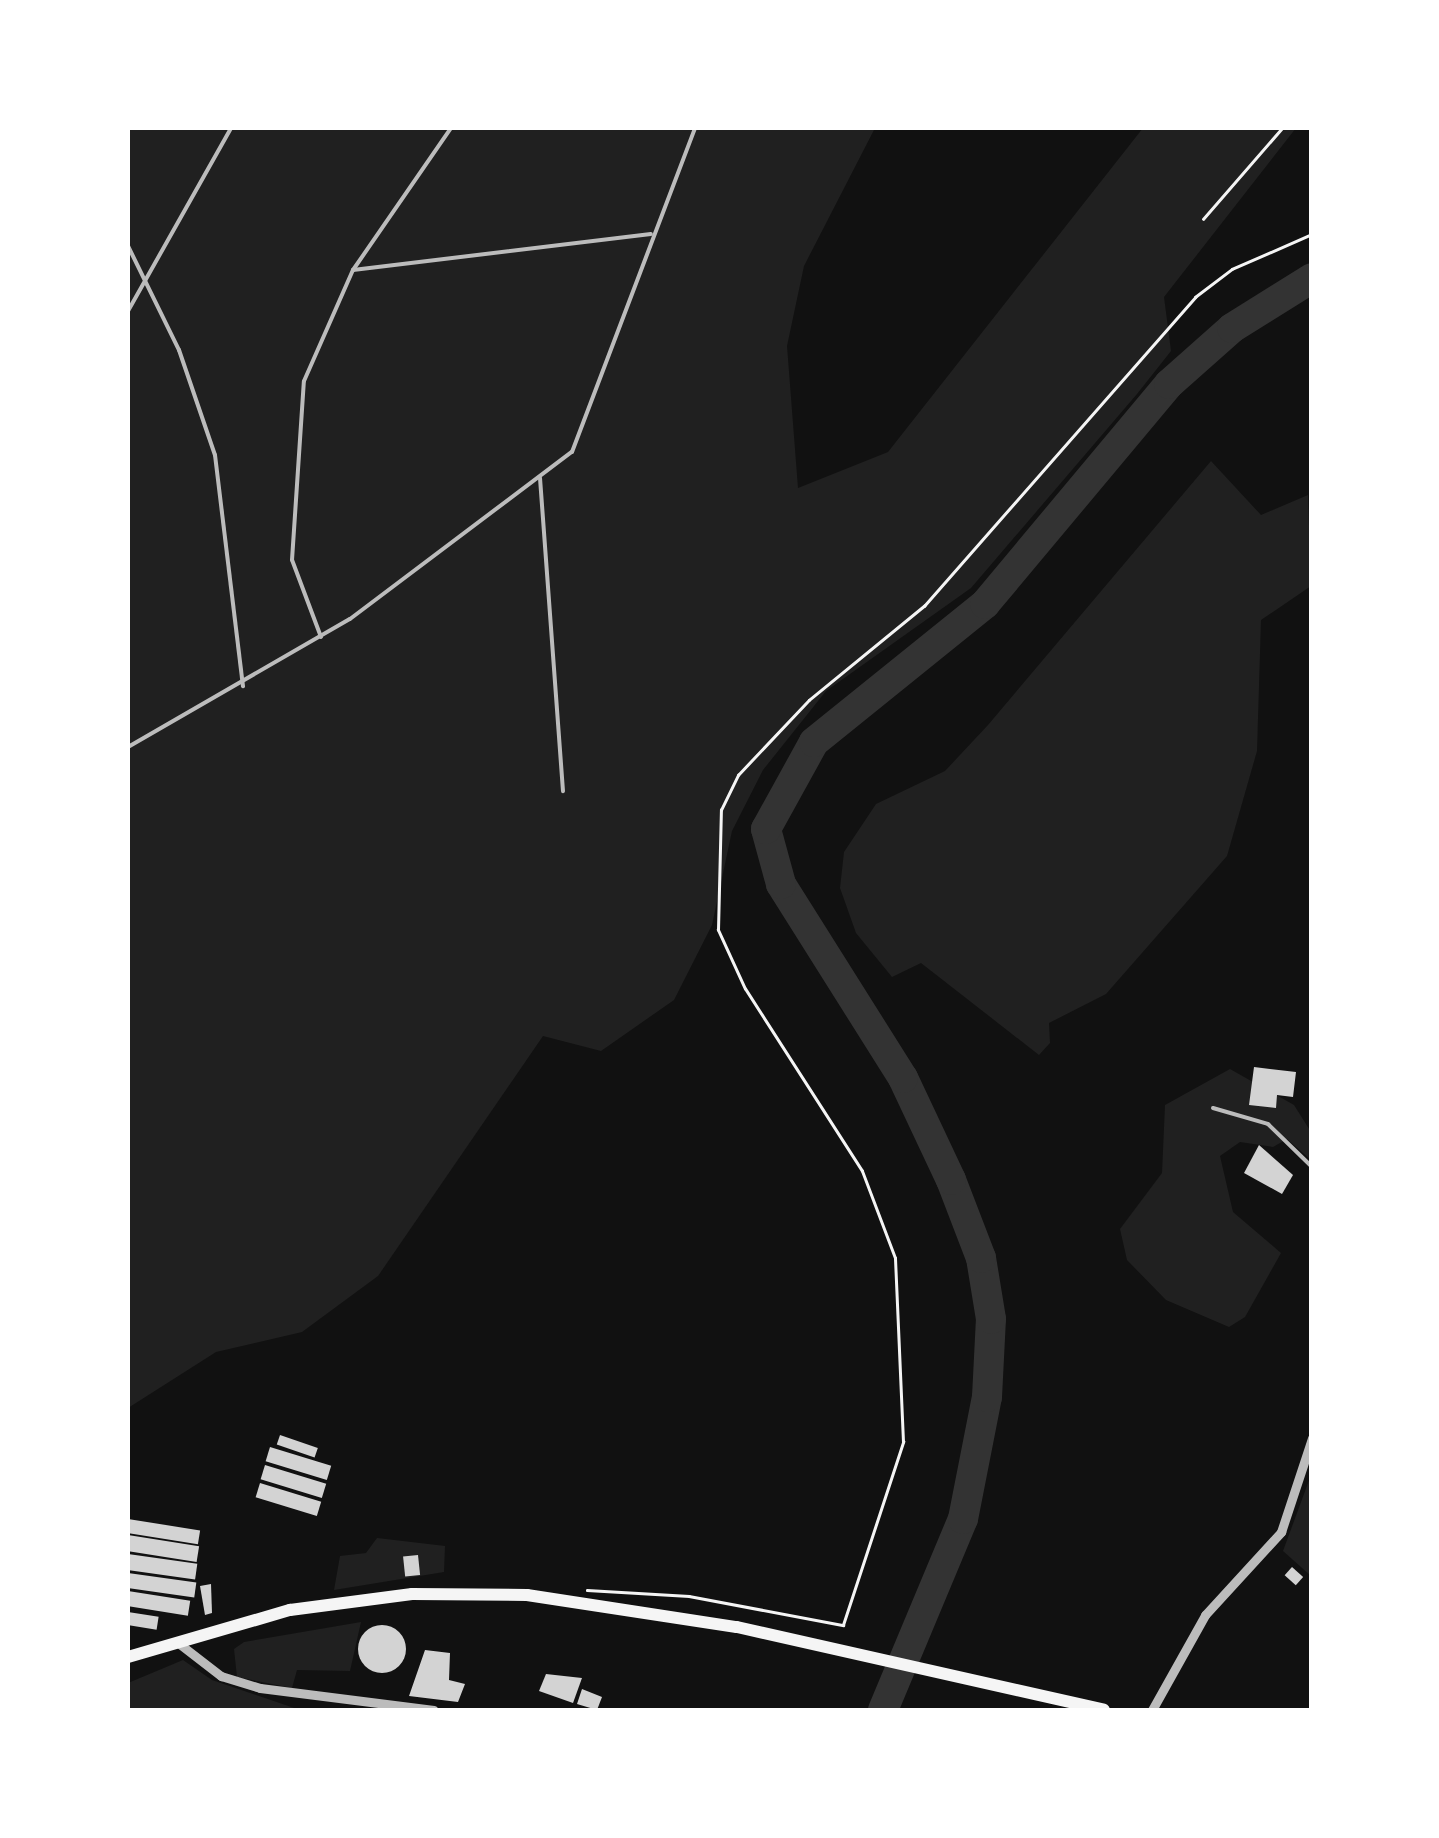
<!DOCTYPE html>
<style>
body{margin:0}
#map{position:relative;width:1439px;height:1838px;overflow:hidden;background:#111;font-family:Lato,sans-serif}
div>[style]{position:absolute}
.green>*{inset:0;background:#202020}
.river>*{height:30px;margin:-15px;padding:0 15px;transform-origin:15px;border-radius:15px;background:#333}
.building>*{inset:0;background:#d3d3d3;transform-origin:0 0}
.round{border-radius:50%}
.path>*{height:2.5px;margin:-1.25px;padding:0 1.25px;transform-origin:1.25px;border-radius:1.25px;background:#f5f5f5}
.service>*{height:4px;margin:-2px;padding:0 2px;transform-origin:2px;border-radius:2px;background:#bcbcbc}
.minor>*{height:9px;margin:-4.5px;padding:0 4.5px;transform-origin:4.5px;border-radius:4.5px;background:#bcbcbc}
.secondary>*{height:12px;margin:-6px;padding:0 6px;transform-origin:6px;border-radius:6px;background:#f5f5f5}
span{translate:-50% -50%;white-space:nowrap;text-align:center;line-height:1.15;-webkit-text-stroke:9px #fff;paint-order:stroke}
.frame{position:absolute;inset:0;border:130px solid #fff;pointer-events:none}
</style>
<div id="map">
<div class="green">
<i style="clip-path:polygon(128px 128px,875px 128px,804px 266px,787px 346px,798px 488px,888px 452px,1143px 128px,1296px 128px,1164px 297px,1171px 351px,1137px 394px,971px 588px,826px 691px,763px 770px,732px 831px,712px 925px,674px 1000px,601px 1051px,543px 1036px,378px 1276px,302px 1332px,216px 1352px,128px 1408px)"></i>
<i style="clip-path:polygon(1211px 461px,1261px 515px,1308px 495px,1311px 586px,1261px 620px,1257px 751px,1227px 856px,1106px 994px,1049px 1023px,1050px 1043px,1039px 1055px,921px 963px,892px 977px,856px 933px,840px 888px,844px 852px,876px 804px,945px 771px,988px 725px)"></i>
<i style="clip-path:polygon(1230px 1069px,1294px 1105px,1311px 1132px,1311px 1160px,1287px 1139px,1273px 1147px,1240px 1142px,1220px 1156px,1233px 1212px,1281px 1253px,1245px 1317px,1229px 1327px,1166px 1300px,1127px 1260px,1120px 1229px,1162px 1173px,1165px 1105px)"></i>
<i style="clip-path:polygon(1311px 1475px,1312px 1576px,1311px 1576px,1283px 1551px)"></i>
<i style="clip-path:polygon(377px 1538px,445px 1546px,444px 1572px,334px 1590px,340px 1556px,366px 1553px)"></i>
<i style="clip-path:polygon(361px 1622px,350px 1671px,297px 1670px,292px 1688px,237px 1677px,234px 1649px,244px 1642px)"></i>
<i style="clip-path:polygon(183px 1660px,212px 1680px,300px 1710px,128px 1710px,128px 1683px)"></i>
</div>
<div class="river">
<i style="left:883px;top:1710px;width:207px;rotate:-67.3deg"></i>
<i style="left:963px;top:1519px;width:124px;rotate:-78.9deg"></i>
<i style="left:987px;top:1397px;width:78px;rotate:-87.1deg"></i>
<i style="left:991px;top:1319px;width:62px;rotate:-99.3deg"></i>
<i style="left:981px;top:1258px;width:84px;rotate:-111deg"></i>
<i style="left:951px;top:1180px;width:113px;rotate:-115.2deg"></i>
<i style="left:903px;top:1078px;width:229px;rotate:-122.2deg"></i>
<i style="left:781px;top:884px;width:57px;rotate:-105.3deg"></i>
<i style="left:766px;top:829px;width:99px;rotate:-61.1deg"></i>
<i style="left:814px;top:742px;width:220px;rotate:-38.9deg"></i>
<i style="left:985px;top:604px;width:287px;rotate:-50.1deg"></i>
<i style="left:1169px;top:384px;width:84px;rotate:-41.6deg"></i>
<i style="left:1232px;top:328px;width:94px;rotate:-32deg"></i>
</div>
<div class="building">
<i style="clip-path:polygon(1254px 1067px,1296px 1072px,1293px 1097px,1277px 1095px,1276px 1108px,1249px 1105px)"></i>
<i style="clip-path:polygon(1259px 1145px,1293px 1175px,1282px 1194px,1244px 1173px)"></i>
<i style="left:280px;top:1435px;width:40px;height:10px;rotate:19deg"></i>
<i style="left:270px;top:1447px;width:64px;height:15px;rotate:17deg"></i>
<i style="left:265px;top:1465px;width:64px;height:15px;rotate:17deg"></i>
<i style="left:260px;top:1483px;width:64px;height:15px;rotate:17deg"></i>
<i style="left:128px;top:1519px;width:73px;height:14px;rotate:9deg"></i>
<i style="left:128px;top:1535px;width:72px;height:16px;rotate:9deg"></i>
<i style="left:128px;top:1554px;width:70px;height:16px;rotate:8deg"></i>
<i style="left:418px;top:1555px;width:20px;height:15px;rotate:84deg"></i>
<i style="left:1292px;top:1567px;width:15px;height:11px;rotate:42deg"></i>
<i style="left:128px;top:1573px;width:69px;height:15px;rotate:8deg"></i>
<i style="clip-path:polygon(211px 1584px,212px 1613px,205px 1615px,200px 1586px)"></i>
<i style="left:128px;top:1591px;width:63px;height:15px;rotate:9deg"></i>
<i style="left:128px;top:1612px;width:31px;height:13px;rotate:9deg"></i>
<i class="round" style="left:358px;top:1625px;width:48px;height:48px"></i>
<i style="clip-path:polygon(425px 1650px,450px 1653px,449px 1680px,465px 1684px,458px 1702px,409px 1696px)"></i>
<i style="clip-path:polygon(546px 1674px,582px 1678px,573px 1703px,539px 1691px)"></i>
<i style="clip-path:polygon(582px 1689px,602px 1697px,597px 1710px,577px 1704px)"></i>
</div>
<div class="path">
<i style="left:1203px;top:219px;width:121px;rotate:-49deg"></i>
<i style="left:587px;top:1590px;width:102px;rotate:3.4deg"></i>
<i style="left:689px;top:1596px;width:157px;rotate:10.7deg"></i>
<i style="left:843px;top:1625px;width:193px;rotate:-71.8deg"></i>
<i style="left:903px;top:1442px;width:184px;rotate:-92.5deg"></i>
<i style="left:895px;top:1258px;width:93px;rotate:-110.8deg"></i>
<i style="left:862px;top:1171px;width:216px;rotate:-122.7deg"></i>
<i style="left:745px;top:989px;width:65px;rotate:-114.6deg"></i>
<i style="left:718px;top:930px;width:120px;rotate:-88.6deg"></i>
<i style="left:721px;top:810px;width:39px;rotate:-64deg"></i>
<i style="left:738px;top:775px;width:103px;rotate:-46.6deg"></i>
<i style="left:809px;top:700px;width:149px;rotate:-39.3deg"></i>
<i style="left:924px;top:606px;width:411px;rotate:-48.7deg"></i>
<i style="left:1195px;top:297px;width:46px;rotate:-37.1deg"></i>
<i style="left:1232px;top:269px;width:87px;rotate:-23.6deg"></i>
</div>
<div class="service">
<i style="left:128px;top:246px;width:116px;rotate:63.9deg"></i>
<i style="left:179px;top:350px;width:111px;rotate:71.1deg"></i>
<i style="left:215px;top:455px;width:233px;rotate:83.1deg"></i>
<i style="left:353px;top:270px;width:300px;rotate:-6.9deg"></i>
<i style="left:128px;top:311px;width:210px;rotate:-60.6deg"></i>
<i style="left:540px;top:478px;width:314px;rotate:85.8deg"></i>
<i style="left:321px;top:637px;width:82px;rotate:-110.6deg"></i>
<i style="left:292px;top:560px;width:179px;rotate:-86.2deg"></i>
<i style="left:304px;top:381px;width:121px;rotate:-66.2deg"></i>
<i style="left:353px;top:270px;width:173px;rotate:-55.4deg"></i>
<i style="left:128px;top:747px;width:256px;rotate:-30deg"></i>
<i style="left:350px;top:619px;width:278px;rotate:-37deg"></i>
<i style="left:572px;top:452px;width:347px;rotate:-69.2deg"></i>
<i style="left:1213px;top:1108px;width:57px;rotate:16.2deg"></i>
<i style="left:1268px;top:1124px;width:62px;rotate:44.3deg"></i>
</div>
<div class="minor">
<i style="left:177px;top:1642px;width:56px;rotate:37.7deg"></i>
<i style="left:221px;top:1676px;width:41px;rotate:17.1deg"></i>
<i style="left:260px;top:1688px;width:175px;rotate:7.2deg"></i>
<i style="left:1152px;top:1710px;width:109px;rotate:-60.8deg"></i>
<i style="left:1205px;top:1615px;width:113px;rotate:-47.5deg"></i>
<i style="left:1281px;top:1532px;width:99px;rotate:-71.7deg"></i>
</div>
<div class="secondary">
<i style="left:128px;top:1657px;width:169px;rotate:-16.2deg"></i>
<i style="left:290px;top:1610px;width:123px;rotate:-7.5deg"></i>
<i style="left:412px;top:1594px;width:115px;rotate:0.5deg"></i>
<i style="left:527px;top:1595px;width:212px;rotate:8.7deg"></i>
<i style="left:737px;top:1627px;width:376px;rotate:12.7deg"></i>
</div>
<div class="frame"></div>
</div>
